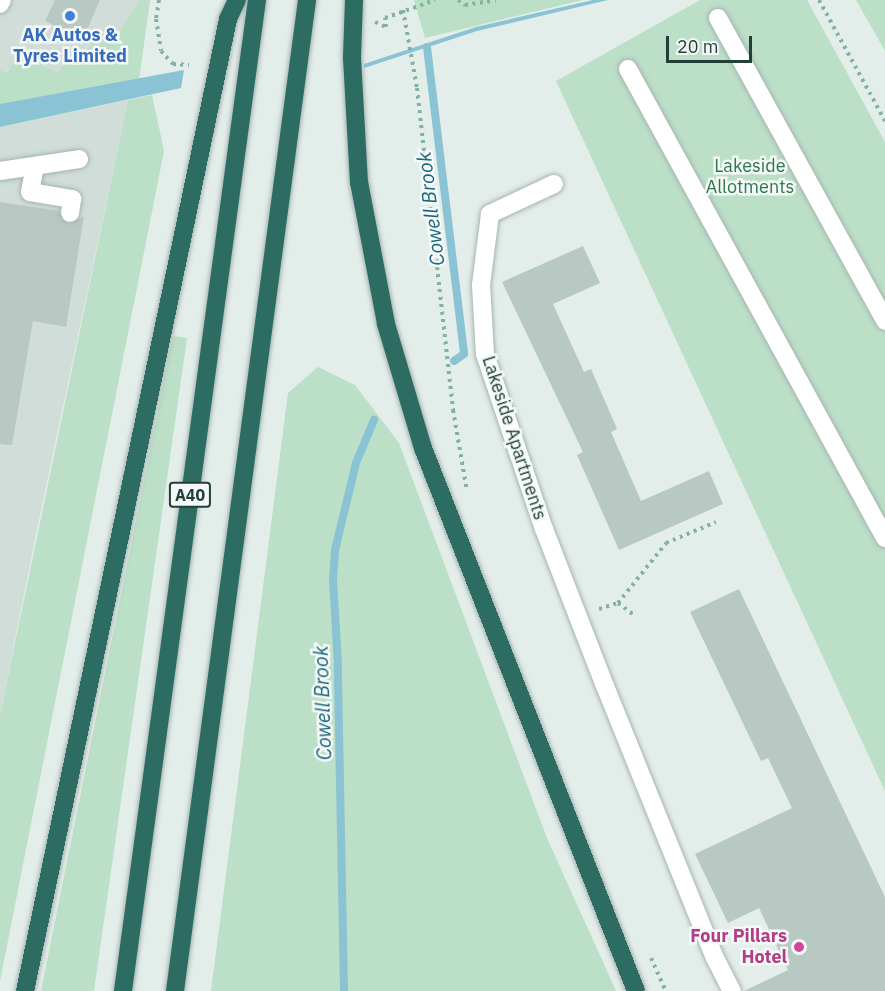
<!DOCTYPE html>
<style>
body{margin:0}
#map{position:relative;width:885px;height:991px;overflow:hidden;background:#e3ede9;font-family:"IBM Plex Sans",sans-serif}
div>[style]{position:absolute}
.built>*{inset:0;background:#d1ddd8}
.green>*{inset:0;background:#bcdfc7}
.water>*{inset:0;background:#8ac3d3}
.stream>*{height:8px;margin:-4px;padding:0 4px;transform-origin:4px;border-radius:4px;background:#8ac3d3}
.building>*{inset:0;background:#b8c8c2}
.path>*{height:4px;margin-top:-2px;transform-origin:0;background:repeating-linear-gradient(90deg,#83b1a5 0 3px,transparent 0 7.5px)}
.roads{filter:drop-shadow(0 0 2px #a5b5b1) drop-shadow(0 0 2px #a5b5b1)}
.minor>*{height:18px;margin:-9px;padding:0 9px;transform-origin:9px;border-radius:9px;background:#fff}
.highway>*{height:18px;margin:-9px;padding:0 9px;transform-origin:9px;border-radius:9px;background:#2d6c63}
.dots>*{width:16px;height:16px;translate:-50% -50%;box-sizing:border-box;border:3px solid #f4f9f7;border-radius:50%}
span{translate:-50% -50%;white-space:nowrap;text-align:center;line-height:1.15;-webkit-text-stroke:5px #f4f9f7;paint-order:stroke}
.shield-label span{padding:2px 4px;background:#f4f9f7;border:2px solid;border-radius:4px;-webkit-text-stroke-width:0}
.shield-label{font-size:16px;color:#223f39;font-weight:700}
.shop-label{font-size:18px;color:#366cbe;font-weight:700}
.park-label{font-size:18px;color:#2c774d}
.street-label{font-size:18px;color:#223f39}
.hotel-label{font-size:18px;color:#b23c85;font-weight:700}
.right{translate:-100% -50%;text-align:right}
.water-label{font-size:20px;color:#1b667c;font-style:italic}
.scale{position:absolute;left:666px;top:36px;width:86px;height:27px;box-sizing:border-box;border:3px solid #223f39;border-top:0;padding-left:8px;font-size:18px;line-height:21px;white-space:nowrap;color:#223f39;-webkit-text-stroke:4px #f4f9f7;paint-order:stroke}
</style>
<div id="map">
<div class="built">
<i style="clip-path:polygon(0 0,150px 0,139px 79px,0 104px)"></i>
<i style="clip-path:polygon(128px 100px,37px 529px,0 715px,0 127px)"></i>
</div>
<div class="green">
<i style="clip-path:polygon(140px 0,150px 0,139px 79px,0 104px,0 70px,8px 73px,17px 55px,59px 73px,67px 54px,83px 60px,91px 43px,113px 42px)"></i>
<i style="clip-path:polygon(414px 0,583px 0,425px 38px)"></i>
<i style="clip-path:polygon(700px 0,807px 0,885px 142px,885px 791px,556px 81px)"></i>
<i style="clip-path:polygon(856px 0,885px 0,885px 51px)"></i>
<i style="clip-path:polygon(152px 95px,164px 151px,0 981px,0 715px,128px 100px)"></i>
<i style="clip-path:polygon(173px 336px,187px 338px,94px 991px,41px 991px)"></i>
<i style="clip-path:polygon(318px 367px,355px 385px,399px 443px,547px 838px,616px 991px,211px 991px,288px 393px)"></i>
</div>
<div class="water">
<i style="clip-path:polygon(593px 0,608px 0,477px 31px,364px 68px,364px 64px,476px 27px)"></i>
<i style="clip-path:polygon(184px 70px,181px 88px,0 127px,0 104px)"></i>
</div>
<div class="stream">
<i style="left:427px;top:47px;width:309px;rotate:83.1deg"></i>
<i style="left:464px;top:354px;width:12px;rotate:145deg"></i>
<i style="left:344px;top:991px;width:327px;rotate:-91.1deg"></i>
<i style="left:338px;top:664px;width:84px;rotate:-93.4deg"></i>
<i style="left:333px;top:580px;width:30px;rotate:-86deg"></i>
<i style="left:335px;top:550px;width:89px;rotate:-76.4deg"></i>
<i style="left:356px;top:463px;width:47px;rotate:-67.3deg"></i>
</div>
<div class="building">
<i style="clip-path:polygon(55px 0,100px 0,83px 39px,45px 21px)"></i>
<i style="clip-path:polygon(0 202px,59px 211px,68px 224px,84px 216px,66px 327px,33px 321px,12px 445px,0 444px)"></i>
<i style="clip-path:polygon(583px 246px,600px 283px,553px 304px,584px 372px,591px 369px,617px 429px,611px 432px,641px 501px,709px 471px,723px 504px,619px 550px,577px 455px,583px 452px,502px 282px)"></i>
<i style="clip-path:polygon(739px 589px,885px 897px,885px 991px,744px 991px,788px 970px,759px 908px,728px 923px,695px 854px,792px 808px,768px 758px,761px 761px,690px 612px)"></i>
</div>
<div class="path">
<i style="left:159px;top:0;width:19px;rotate:99deg"></i>
<i style="left:156px;top:19px;width:32px;rotate:81deg"></i>
<i style="left:161px;top:51px;width:18px;rotate:47deg"></i>
<i style="left:173px;top:64px;width:16px;rotate:4deg"></i>
<i style="left:458px;top:0;width:9px;rotate:36deg"></i>
<i style="left:465px;top:5px;width:31px;rotate:-9deg"></i>
<i style="left:819px;top:0;width:138px;rotate:61.4deg"></i>
<i style="left:403px;top:10px;width:79px;rotate:79.8deg"></i>
<i style="left:417px;top:88px;width:324px;rotate:83.6deg"></i>
<i style="left:453px;top:410px;width:82px;rotate:80.2deg"></i>
<i style="left:375px;top:22px;width:12px;rotate:24deg"></i>
<i style="left:386px;top:27px;width:9px;rotate:-96deg"></i>
<i style="left:385px;top:18px;width:53px;rotate:-19.8deg"></i>
<i style="left:618px;top:603px;width:20px;rotate:37deg"></i>
<i style="left:599px;top:609px;width:20px;rotate:-18deg"></i>
<i style="left:618px;top:603px;width:77px;rotate:-51.3deg"></i>
<i style="left:666px;top:543px;width:54px;rotate:-22.8deg"></i>
<i style="left:651px;top:958px;width:36px;rotate:66deg"></i>
</div>
<div class="roads">
<div class="minor">
<i style="left:0;top:4px;width:4px;rotate:-63deg"></i>
<i style="left:718px;top:18px;width:346px;rotate:61.1deg"></i>
<i style="left:628px;top:69px;width:535px;rotate:61.28deg"></i>
<i style="left:35px;top:166px;width:26px;rotate:101deg"></i>
<i style="left:30px;top:192px;width:43px;rotate:9.5deg"></i>
<i style="left:72px;top:199px;width:14px;rotate:98deg"></i>
<i style="left:0;top:171px;width:80px;rotate:-8.6deg"></i>
<i style="left:554px;top:184px;width:71px;rotate:154.9deg"></i>
<i style="left:490px;top:214px;width:72px;rotate:97.2deg"></i>
<i style="left:481px;top:285px;width:69px;rotate:86.7deg"></i>
<i style="left:485px;top:354px;width:185px;rotate:71.4deg"></i>
<i style="left:544px;top:529px;width:168px;rotate:68.8deg"></i>
<i style="left:605px;top:686px;width:293px;rotate:68deg"></i>
<i style="left:715px;top:958px;width:37px;rotate:63deg"></i>
</div>
<div class="highway">
<i style="left:354px;top:0;width:58px;rotate:92deg"></i>
<i style="left:352px;top:58px;width:124px;rotate:86.8deg"></i>
<i style="left:359px;top:182px;width:145px;rotate:79.2deg"></i>
<i style="left:386px;top:324px;width:129px;rotate:73.4deg"></i>
<i style="left:423px;top:448px;width:583px;rotate:68.58deg"></i>
<i style="left:25px;top:991px;width:993px;rotate:-78.2deg"></i>
<i style="left:228px;top:19px;width:21px;rotate:-65deg"></i>
<i style="left:123px;top:991px;width:1000px;rotate:-82.3deg"></i>
<i style="left:175px;top:991px;width:1000px;rotate:-82.41deg"></i>
</div>
</div>
<div class="dots">
<i style="left:70px;top:16px;background:#3f7fe0"></i>
<i style="left:799px;top:947px;background:#d1479c"></i>
</div>
<div class="shield-label">
<span style="left:190px;top:495px">A40</span>
</div>
<div class="shop-label">
<span style="left:70px;top:46px">AK Autos &amp;<br>Tyres Limited</span>
</div>
<div class="park-label">
<span style="left:750px;top:177px">Lakeside<br>Allotments</span>
</div>
<div class="street-label">
<span style="left:514px;top:438px;rotate:72deg">Lakeside Apartments</span>
</div>
<div class="hotel-label">
<span class="right" style="left:787px;top:947px">Four Pillars<br>Hotel</span>
</div>
<div class="water-label">
<span style="left:430px;top:209px;rotate:-97deg">Cowell Brook</span>
<span style="left:322px;top:703px;rotate:-92deg">Cowell Brook</span>
</div>
<div class="scale">20 m</div>
</div>
